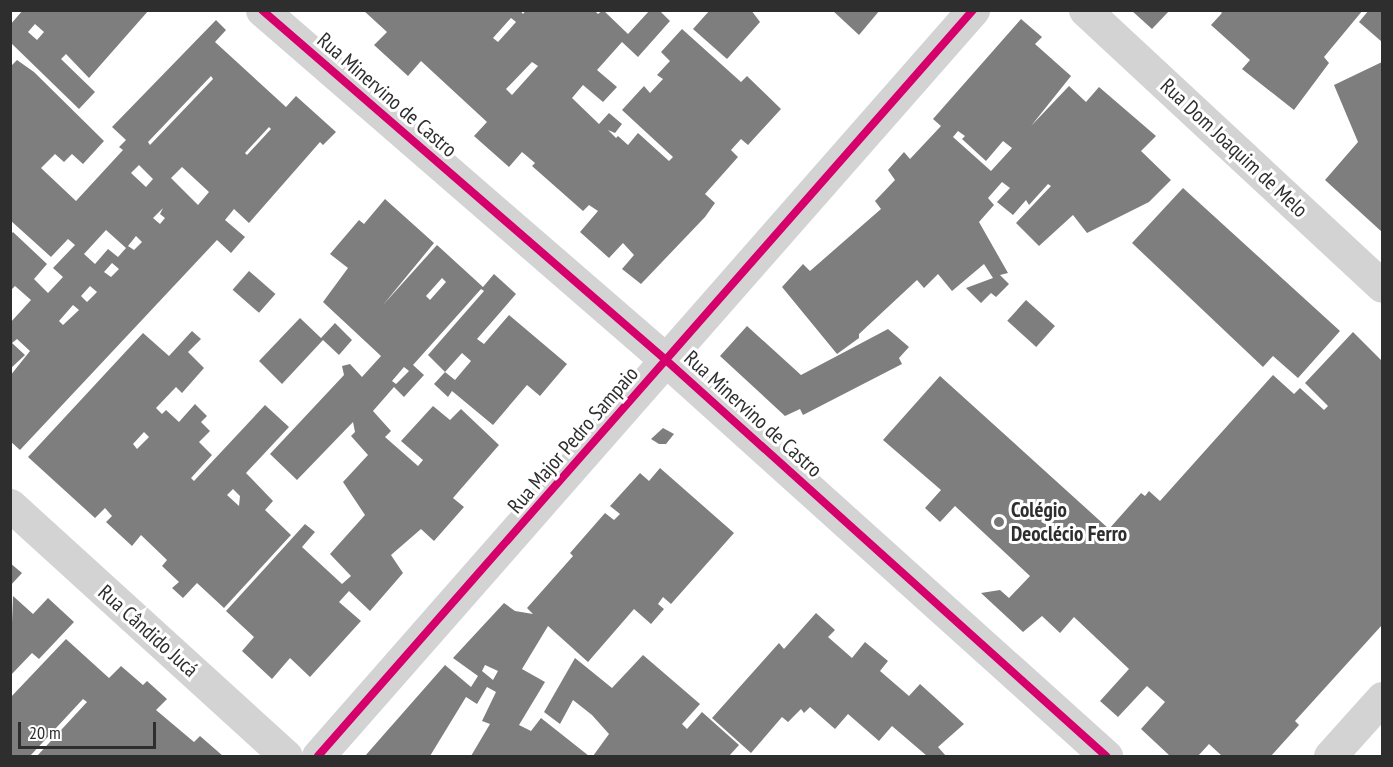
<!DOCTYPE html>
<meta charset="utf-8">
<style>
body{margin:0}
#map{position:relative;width:1393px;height:767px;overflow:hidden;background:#fff;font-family:"PT Sans Narrow",sans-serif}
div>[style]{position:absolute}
.building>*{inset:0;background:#7e7e7e;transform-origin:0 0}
.street>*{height:33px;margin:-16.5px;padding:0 16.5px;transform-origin:16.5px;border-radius:16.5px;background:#d3d3d3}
.cycleway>*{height:8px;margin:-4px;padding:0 4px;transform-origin:4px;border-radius:4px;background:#d6006c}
.dots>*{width:16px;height:16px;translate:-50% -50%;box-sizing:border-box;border:3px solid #fff;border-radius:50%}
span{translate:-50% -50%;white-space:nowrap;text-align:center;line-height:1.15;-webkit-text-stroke:6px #fff;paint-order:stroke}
.street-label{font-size:21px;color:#2e2e2e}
.poi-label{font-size:21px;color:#2e2e2e;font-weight:700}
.left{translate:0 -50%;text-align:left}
.frame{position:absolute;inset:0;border:12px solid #2e2e2e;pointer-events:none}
.scale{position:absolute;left:18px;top:722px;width:138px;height:27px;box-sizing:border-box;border:3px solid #2e2e2e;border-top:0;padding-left:8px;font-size:18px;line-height:21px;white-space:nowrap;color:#2e2e2e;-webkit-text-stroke:4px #fff;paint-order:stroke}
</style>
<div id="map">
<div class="building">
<i style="clip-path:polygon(evenodd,23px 10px,149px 10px,89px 78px,66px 54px,61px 59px,95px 92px,79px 109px,10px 42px,10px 25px,23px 10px,35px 24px,44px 32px,37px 40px,28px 32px,35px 24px)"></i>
<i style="clip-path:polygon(evenodd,363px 10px,520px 10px,523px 14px,526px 10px,594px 10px,598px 14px,603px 10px,628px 34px,650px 10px,659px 10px,670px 21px,638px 57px,622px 42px,597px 70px,617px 87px,603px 102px,583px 85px,572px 98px,599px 124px,609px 113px,622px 124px,615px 133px,608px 130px,616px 138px,618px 136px,628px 145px,638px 133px,669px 161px,673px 157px,622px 110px,644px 86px,650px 93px,663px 79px,657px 75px,670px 61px,661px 52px,682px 29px,741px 82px,747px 76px,781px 109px,748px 145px,741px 139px,731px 150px,738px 157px,705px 194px,715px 203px,705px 217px,641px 284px,622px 269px,634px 255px,623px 243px,609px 258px,580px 232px,598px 211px,589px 205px,583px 211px,532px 166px,535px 163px,522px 152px,509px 167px,474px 136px,487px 122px,421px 61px,408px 76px,374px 45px,387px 32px,363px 10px,511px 18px,516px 22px,498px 42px,493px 38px,511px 18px,363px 10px,532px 62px,538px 66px,512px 95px,506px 89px,532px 62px)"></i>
<i style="clip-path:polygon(710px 10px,751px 10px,760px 22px,727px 59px,693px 29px)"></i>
<i style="clip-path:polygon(832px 10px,880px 10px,859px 35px)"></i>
<i style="clip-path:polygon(1131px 10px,1170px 10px,1152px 29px)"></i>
<i style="clip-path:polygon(1219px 10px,1363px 10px,1324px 57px,1329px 63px,1294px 110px,1242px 69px,1250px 60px,1211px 25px,1222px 13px)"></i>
<i style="clip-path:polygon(1369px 10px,1382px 10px,1382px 42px,1359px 22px)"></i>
<i style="clip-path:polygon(evenodd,1021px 19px,1042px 37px,1035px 44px,1071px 76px,1031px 126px,1069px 86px,1086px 102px,1099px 87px,1156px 136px,1141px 151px,1171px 180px,1149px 202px,1087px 233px,1073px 215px,1039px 246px,1016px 223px,1051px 186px,1048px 184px,1029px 205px,1026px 200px,1013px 215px,997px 202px,1010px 188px,1002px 182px,988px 198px,994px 205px,979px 222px,1008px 273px,1000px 275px,1009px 284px,996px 297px,991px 293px,981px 303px,966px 288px,993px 278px,984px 264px,952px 291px,938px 274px,924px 288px,917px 280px,859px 334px,859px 338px,837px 354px,782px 287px,803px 264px,810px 271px,881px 209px,875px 201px,895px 180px,888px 170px,904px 152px,910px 159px,941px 126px,933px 119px,1021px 19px,958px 131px,965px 136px,962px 139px,986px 161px,1003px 141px,1012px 148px,991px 171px,953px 137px,958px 131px)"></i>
<i style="clip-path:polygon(evenodd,216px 20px,226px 30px,215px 42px,286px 107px,296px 96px,336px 132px,323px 145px,320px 142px,249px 223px,234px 209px,225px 220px,245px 237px,231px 253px,217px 240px,20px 450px,10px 441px,10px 376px,30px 351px,17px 339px,12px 343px,25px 355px,10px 369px,10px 323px,31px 300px,15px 286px,10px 291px,10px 235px,13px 232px,47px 264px,34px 279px,48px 293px,63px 277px,53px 268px,75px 245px,68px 239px,51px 257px,10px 220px,10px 67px,17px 60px,34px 72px,104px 141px,83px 164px,72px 154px,64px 162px,55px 154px,41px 168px,76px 201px,123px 150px,119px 147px,126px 140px,112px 127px,216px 20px,211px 76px,213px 79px,150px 145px,148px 142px,211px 76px,216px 20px,269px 127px,271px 129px,247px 155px,245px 153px,269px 127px,216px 20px,139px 165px,153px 179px,146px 187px,131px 173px,139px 165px,216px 20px,182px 167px,209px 192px,198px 205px,171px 178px,182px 167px,216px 20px,163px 208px,160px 214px,165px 218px,160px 224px,153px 218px,163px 208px,216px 20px,106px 230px,126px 248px,118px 257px,108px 249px,95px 264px,84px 254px,106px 230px,216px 20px,136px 236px,142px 242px,134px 250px,128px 246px,136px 236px,216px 20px,112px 263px,119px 269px,111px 277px,104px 272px,112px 263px,216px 20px,90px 286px,97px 292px,87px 302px,81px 296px,90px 286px,216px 20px,73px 305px,79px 310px,63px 325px,59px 321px,73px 305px)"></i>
<i style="clip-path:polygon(1382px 62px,1382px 232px,1325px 180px,1358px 142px,1334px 85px)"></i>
<i style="clip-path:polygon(1183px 188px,1340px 331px,1298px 378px,1273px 356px,1263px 367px,1132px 243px)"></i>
<i style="clip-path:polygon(evenodd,385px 199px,434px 243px,383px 305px,437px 245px,483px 287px,494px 274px,516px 294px,477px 339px,484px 344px,509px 315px,567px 364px,540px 396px,527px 385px,493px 425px,452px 391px,448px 397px,434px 384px,445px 372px,455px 380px,471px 361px,462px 353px,445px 372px,428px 355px,484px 291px,481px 289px,413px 365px,424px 375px,404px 397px,394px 387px,373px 411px,391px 431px,385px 437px,418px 466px,423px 460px,401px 441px,433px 406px,450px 420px,461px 409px,499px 445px,453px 498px,464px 507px,434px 541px,421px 529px,391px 555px,403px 573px,370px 611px,349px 591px,339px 602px,361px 621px,310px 677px,290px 658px,272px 679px,242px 651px,254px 637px,226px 611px,305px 524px,315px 532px,302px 547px,342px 584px,351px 576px,330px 554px,365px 515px,343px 482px,368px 455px,351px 436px,355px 432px,353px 422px,297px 480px,270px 454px,344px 375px,342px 366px,350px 364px,362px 377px,381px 356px,323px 302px,348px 268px,330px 254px,359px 220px,364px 224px,385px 199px,442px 278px,446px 282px,430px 300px,426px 296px,442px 278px,385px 199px,404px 367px,409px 371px,396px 384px,392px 381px,404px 367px)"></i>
<i style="left:249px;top:271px;width:35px;height:25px;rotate:41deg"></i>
<i style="left:1026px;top:300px;width:39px;height:28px;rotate:42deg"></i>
<i style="clip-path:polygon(300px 318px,321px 338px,335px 323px,352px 340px,339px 355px,323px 340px,282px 384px,259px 361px)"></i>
<i style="clip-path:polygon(747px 326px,801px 375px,888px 329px,909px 347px,899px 358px,902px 364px,803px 415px,800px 409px,785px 416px,720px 356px)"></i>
<i style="clip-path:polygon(evenodd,192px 331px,201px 339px,188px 352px,204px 368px,182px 393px,176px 387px,156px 408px,162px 414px,166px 410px,179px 422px,195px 404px,207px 416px,201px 422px,210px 431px,199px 442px,212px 455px,191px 478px,194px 481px,265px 405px,289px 427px,246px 473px,273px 501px,265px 510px,291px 535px,224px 608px,197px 583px,183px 598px,172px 588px,179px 582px,162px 566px,167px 560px,141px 535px,132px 546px,106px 522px,112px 516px,105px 508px,95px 518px,28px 457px,143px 333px,169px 356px,192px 331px,144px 432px,149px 437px,137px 449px,133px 444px,144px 432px,192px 331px,233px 489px,240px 496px,239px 506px,227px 495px,233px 489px)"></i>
<i style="clip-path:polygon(1353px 332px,1382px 361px,1382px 625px,1295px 721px,1299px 725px,1271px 756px,1222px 756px,1209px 744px,1198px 756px,1170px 756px,1141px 729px,1165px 702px,1147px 686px,1118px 717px,1100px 701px,1129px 669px,1074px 617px,1060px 633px,1042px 616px,1023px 632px,981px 593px,1000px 590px,1009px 598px,1030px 576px,955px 506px,940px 522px,925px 508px,941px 490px,883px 440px,940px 376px,1109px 529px,1141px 493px,1145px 496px,1149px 491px,1160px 501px,1273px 375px,1294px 394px,1300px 388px,1324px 410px,1328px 406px,1305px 383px)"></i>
<i style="clip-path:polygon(663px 428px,674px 434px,666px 444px,659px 444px,651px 439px)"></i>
<i style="clip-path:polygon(evenodd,660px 468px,734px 533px,671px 604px,663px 597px,658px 604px,664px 609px,651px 624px,634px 609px,588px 662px,548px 626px,522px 669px,545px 682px,519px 725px,531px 731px,541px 718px,589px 756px,471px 756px,490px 724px,482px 721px,496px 692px,487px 687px,477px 704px,466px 697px,430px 756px,365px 756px,445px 665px,471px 687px,478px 676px,453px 658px,504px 603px,515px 611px,533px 614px,527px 608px,573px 556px,570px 553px,605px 513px,614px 520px,620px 514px,610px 506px,640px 473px,649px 481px,660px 468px,485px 665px,498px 671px,493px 680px,482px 671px,485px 665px)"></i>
<i style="clip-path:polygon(10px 563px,22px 573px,10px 586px)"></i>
<i style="clip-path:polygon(13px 596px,33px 614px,48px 598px,74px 622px,39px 659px,32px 653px,10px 676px)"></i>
<i style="clip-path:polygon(816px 613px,835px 630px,828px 637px,852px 658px,865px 642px,888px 661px,880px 671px,909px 696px,920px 684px,964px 724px,938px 747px,946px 756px,927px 756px,892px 726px,879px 741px,848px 714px,835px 729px,810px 707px,804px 713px,801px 709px,788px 722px,782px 717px,751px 753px,712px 718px,779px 643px,784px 649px)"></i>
<i style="clip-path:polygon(66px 639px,109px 678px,121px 666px,143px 685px,147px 681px,167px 699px,156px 710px,194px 742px,200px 736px,223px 756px,37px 756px,87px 702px,83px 699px,30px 756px,10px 756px,10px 698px)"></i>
<i style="clip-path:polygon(643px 655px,700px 704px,682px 724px,687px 729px,702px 712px,739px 745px,729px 756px,593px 756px,609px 734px,592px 715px,573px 700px,560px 724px,544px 712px,575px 658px,612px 688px)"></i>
</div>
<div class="street">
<i style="left:262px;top:10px;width:536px;rotate:40.91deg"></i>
<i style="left:667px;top:361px;width:591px;rotate:41.98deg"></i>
<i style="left:1085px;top:10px;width:405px;rotate:42.9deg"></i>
<i style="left:10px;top:505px;width:373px;rotate:42.3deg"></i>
<i style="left:318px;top:756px;width:993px;rotate:-48.72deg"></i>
<i style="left:1330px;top:756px;width:78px;rotate:-48.1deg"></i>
</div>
<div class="cycleway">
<i style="left:262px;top:10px;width:536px;rotate:40.91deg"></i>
<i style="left:667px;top:361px;width:591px;rotate:41.98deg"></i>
<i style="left:318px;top:756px;width:993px;rotate:-48.72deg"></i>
</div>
<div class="dots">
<i style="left:999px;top:522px;background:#777"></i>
</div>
<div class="street-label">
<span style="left:387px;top:95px;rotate:41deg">Rua Minervino de Castro</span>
<span style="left:1234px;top:148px;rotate:43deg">Rua Dom Joaquim de Melo</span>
<span style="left:753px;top:414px;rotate:42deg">Rua Minervino de Castro</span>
<span style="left:573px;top:440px;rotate:-49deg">Rua Major Pedro Sampaio</span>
<span style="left:148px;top:631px;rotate:42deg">Rua Cândido Jucá</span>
</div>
<div class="poi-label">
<span class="left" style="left:1011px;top:522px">Colégio<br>Deoclécio Ferro</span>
</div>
<div class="frame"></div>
<div class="scale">20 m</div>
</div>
